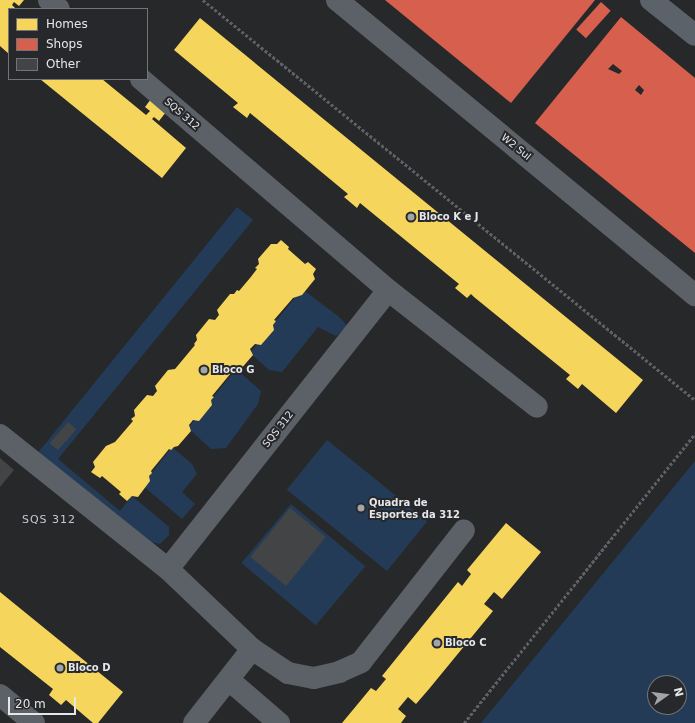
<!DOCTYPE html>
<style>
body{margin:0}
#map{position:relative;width:695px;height:723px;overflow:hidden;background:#27282a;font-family:"DejaVu Sans",sans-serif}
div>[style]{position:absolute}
.green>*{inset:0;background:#243b57;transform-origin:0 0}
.homes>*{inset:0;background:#f6d55c}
.shops>*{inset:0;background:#d6604d;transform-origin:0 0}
.building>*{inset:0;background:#434446;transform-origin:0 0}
.path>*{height:2.5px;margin-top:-1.25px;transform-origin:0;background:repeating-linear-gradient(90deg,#5d6065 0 3px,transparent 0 5px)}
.minor>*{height:22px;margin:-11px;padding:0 11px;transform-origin:11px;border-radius:11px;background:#5c6168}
.major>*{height:22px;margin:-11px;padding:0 11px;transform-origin:11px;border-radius:11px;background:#5c626a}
.dots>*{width:11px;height:11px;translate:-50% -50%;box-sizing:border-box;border:2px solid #26282b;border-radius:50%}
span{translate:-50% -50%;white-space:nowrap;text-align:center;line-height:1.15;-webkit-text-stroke:4px #26282b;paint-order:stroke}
.street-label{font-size:10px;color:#e5e6e8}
.poi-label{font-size:10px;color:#e5e6e8;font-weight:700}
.left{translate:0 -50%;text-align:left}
.neighbourhood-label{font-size:11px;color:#c5c8cc;letter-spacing:1px}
.legend{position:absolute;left:8px;top:8px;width:140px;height:72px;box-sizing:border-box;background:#26282b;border:1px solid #727477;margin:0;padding:5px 7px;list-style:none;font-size:12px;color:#e5e6e8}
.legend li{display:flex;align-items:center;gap:8px;height:20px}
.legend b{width:20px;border:1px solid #727477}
.north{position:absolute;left:647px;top:675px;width:40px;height:40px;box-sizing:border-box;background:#26282b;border:1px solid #727477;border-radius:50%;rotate:76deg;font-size:11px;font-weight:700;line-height:16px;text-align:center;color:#e5e6e8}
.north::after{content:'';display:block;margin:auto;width:14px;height:18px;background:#a2a4a6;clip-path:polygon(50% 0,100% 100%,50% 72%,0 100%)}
.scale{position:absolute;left:8px;top:697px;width:68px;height:18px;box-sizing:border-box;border:2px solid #e5e6e8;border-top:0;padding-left:5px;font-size:12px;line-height:14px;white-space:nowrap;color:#e5e6e8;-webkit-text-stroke:3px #26282b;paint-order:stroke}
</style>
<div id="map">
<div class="green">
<i style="clip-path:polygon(237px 207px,253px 220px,58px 459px,120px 511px,132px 496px,169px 527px,169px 535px,160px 544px,147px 541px,36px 455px)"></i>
<i style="clip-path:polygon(302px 289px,338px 316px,348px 326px,336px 336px,318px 327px,282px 372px,269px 370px,250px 353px)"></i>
<i style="clip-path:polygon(236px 369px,261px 391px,258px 404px,226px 448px,211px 449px,188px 428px)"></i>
<i style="left:327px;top:440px;width:129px;height:64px;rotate:39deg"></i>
<i style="clip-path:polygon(172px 447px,192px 464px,197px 474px,182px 492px,195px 504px,182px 519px,142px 485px)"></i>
<i style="clip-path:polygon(evenodd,695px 461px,695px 723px,481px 723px,695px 461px,655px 683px,679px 683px,679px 707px,655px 707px,655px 683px)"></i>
<i style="left:291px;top:504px;width:97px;height:77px;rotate:40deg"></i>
</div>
<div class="homes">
<i style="clip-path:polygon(0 0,24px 0,19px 6px,14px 2px,12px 5px,16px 9px,9px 9px,9px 54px,0 46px)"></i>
<i style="clip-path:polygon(200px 18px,643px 380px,616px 413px,582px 384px,578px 389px,566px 379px,570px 375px,474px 297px,471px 294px,467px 298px,455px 288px,459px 284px,360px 203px,357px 208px,344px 197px,348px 194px,250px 113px,247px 118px,233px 107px,238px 103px,174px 50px)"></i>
<i style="clip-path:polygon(40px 79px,102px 79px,146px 115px,150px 111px,145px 107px,151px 99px,166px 112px,159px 121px,154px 117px,152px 119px,186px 148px,162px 178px)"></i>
<i style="clip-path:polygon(281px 240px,289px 247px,288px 249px,305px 264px,308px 262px,316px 269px,313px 274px,315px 279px,302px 295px,293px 298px,274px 320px,276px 321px,273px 325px,274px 330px,261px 345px,255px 344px,250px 349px,253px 355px,240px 370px,235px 372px,233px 375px,231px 373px,212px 396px,214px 397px,211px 400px,212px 405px,199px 421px,193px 420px,189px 425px,191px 431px,178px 446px,174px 447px,171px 450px,169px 449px,151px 471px,152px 473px,149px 476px,150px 481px,138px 497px,132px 496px,127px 501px,119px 494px,121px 492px,102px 476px,100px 478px,91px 472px,95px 467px,93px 462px,106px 446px,115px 442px,133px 421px,131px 419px,135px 416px,134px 410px,147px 395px,153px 396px,157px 391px,155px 386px,168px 370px,175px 369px,195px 345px,194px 344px,197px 340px,196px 335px,209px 319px,215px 320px,219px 315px,217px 310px,230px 294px,234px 294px,237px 290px,239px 291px,250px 278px,257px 269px,255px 268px,259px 264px,258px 259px,271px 244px,277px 244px)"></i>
<i style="clip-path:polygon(506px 523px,541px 552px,502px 599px,494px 592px,484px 604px,493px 611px,429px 689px,416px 704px,408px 697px,398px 709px,406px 716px,401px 723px,342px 723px,371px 688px,376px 691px,386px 679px,382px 676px,458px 582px,462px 586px,471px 574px,467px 570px)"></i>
<i style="clip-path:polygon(0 592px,123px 692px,98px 723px,93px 723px,66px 700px,61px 705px,49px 695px,53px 689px,0 647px)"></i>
</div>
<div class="shops">
<i style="clip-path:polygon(385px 0,595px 0,511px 103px)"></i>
<i style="left:601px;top:2px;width:13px;height:37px;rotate:42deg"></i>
<i style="clip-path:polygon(evenodd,621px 17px,695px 78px,695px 253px,535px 123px,621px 17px,613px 64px,622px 71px,619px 74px,608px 69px,613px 64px,621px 17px,639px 85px,644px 90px,641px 95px,635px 90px,639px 85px)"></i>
</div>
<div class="building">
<i style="left:68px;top:422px;width:11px;height:28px;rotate:41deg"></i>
<i style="clip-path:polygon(0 458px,14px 470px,0 487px)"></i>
<i style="left:290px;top:508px;width:46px;height:63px;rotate:39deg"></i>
</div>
<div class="path">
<i style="left:203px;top:0;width:634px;rotate:39.11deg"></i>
<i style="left:464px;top:723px;width:370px;rotate:-51.4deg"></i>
</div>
<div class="minor">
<i style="left:49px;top:0;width:13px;rotate:42deg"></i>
<i style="left:337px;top:0;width:464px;rotate:39.5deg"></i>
<i style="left:141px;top:79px;width:325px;rotate:40.5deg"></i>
<i style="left:388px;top:290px;width:189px;rotate:38.1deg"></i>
<i style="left:0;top:435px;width:215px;rotate:38.6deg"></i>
<i style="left:168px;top:569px;width:116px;rotate:43.6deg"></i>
<i style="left:252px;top:649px;width:94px;rotate:128.1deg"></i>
<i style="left:168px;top:569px;width:355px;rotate:-51.7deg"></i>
<i style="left:252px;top:649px;width:43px;rotate:33.7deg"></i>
<i style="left:288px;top:673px;width:26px;rotate:11deg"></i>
<i style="left:314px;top:678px;width:26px;rotate:-13deg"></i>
<i style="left:339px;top:672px;width:24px;rotate:-24deg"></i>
<i style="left:361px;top:662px;width:167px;rotate:-52deg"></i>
<i style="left:229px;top:680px;width:66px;rotate:40.7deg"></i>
<i style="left:0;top:695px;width:44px;rotate:39.5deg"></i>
</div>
<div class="major">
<i style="left:651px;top:0;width:56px;rotate:38.5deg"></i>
</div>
<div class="dots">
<i style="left:411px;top:217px;background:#a2a4a6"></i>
<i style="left:204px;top:370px;background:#a2a4a6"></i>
<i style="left:361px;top:508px;background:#a2a4a6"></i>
<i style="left:437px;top:643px;background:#a2a4a6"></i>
<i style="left:60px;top:668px;background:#a2a4a6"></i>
</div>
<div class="street-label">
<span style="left:182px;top:114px;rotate:41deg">SQS 312</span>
<span style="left:516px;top:147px;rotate:39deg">W2 Sul</span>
<span style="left:278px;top:429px;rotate:-52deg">SQS 312</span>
</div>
<div class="poi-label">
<span class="left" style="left:419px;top:217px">Bloco K e J</span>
<span class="left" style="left:212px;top:370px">Bloco G</span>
<span class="left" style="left:369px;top:508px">Quadra de<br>Esportes da 312</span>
<span class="left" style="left:445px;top:643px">Bloco C</span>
<span class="left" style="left:68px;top:668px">Bloco D</span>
</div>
<div class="neighbourhood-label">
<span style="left:49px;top:520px">SQS 312</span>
</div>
<ul class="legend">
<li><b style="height:11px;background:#f6d55c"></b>Homes</li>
<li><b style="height:11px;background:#d6604d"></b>Shops</li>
<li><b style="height:11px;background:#434446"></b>Other</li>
</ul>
<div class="north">N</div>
<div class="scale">20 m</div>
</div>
